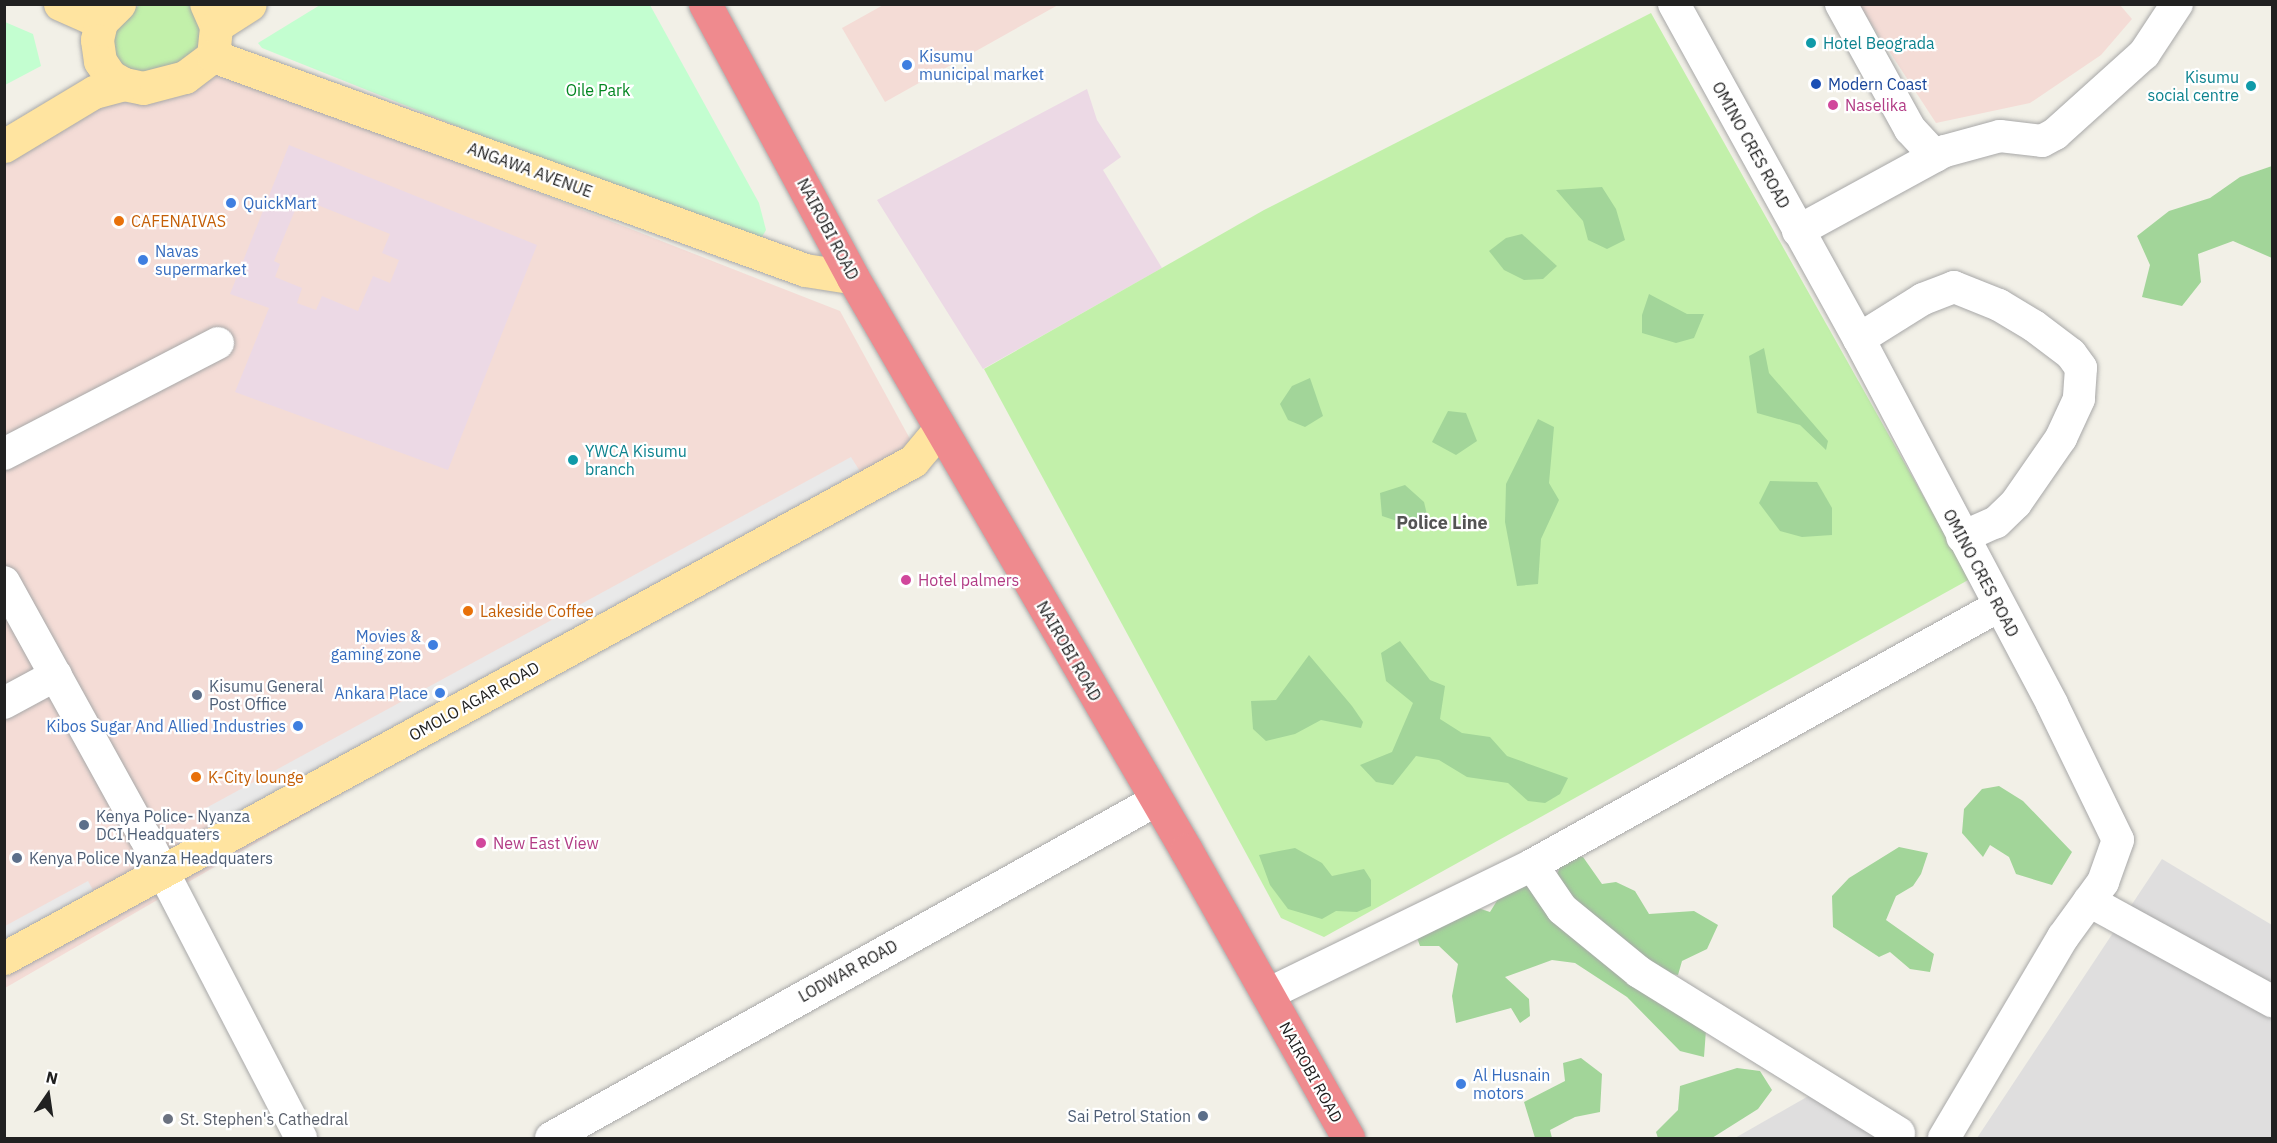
<!DOCTYPE html>
<style>
body{margin:0}
#map{position:relative;width:2277px;height:1143px;overflow:hidden;background:#f2f0e7;font-family:"IBM Plex Sans",sans-serif}
div>[style]{position:absolute}
.residential>*{inset:0;background:#dfdede}
.commercial>*{inset:0;background:#f4dcd6}
.industrial>*{inset:0;background:#ecd9e5}
.grass>*{inset:0;background:#c2f0aa}
.forest>*{inset:0;background:#a2d599}
.park>*{inset:0;background:#c3fed0}
.parking>*{inset:0;background:#e9e9e9}
.roads{filter:drop-shadow(0 0 2px #a8a8a8) drop-shadow(0 0 2px #a8a8a8)}
.minor>*{height:32px;margin:-16px;padding:0 16px;transform-origin:16px;border-radius:16px;background:#fff}
.major>*{height:33px;margin:-16.5px;padding:0 16.5px;transform-origin:16.5px;border-radius:16.5px;background:#ffe4a0}
.highway>*{height:33px;margin:-16.5px;padding:0 16.5px;transform-origin:16.5px;border-radius:16.5px;background:#ef8a8e}
.dots>*{width:16px;height:16px;translate:-50% -50%;box-sizing:border-box;border:3px solid #fff;border-radius:50%}
span{translate:-50% -50%;white-space:nowrap;text-align:center;line-height:1.15;-webkit-text-stroke:4.5px #fff;paint-order:stroke}
.culture-label{font-size:16px;color:#0d838f}
.left{translate:0 -50%;text-align:left}
.right{translate:-100% -50%;text-align:right}
.shop-label{font-size:16px;color:#366cbe}
.transit-label{font-size:16px;color:#164399}
.park-label{font-size:16px;color:#038621}
.hotel-label{font-size:16px;color:#b23c85}
.street-label{font-size:16px;color:#212121}
.food-label{font-size:16px;color:#c56008}
.service-label{font-size:16px;color:#4e5e75}
.worship-label{font-size:16px;color:#5b616d}
.neighbourhood-label{font-size:18px;color:#545454;font-weight:700}
.frame{position:absolute;inset:0;border:6px solid #212121;pointer-events:none}
.north{position:absolute;left:18px;top:1065px;width:60px;height:60px;-webkit-text-stroke:4px #fff;paint-order:stroke;rotate:13deg;font-size:16px;font-weight:700;line-height:24px;text-align:center;color:#212121}
.north::after{content:'';display:block;margin:auto;width:21px;height:27px;background:#212121;clip-path:polygon(50% 0,100% 100%,50% 72%,0 100%)}
</style>
<div id="map">
<div class="residential">
<i style="clip-path:polygon(2162px 859px,2272px 925px,2272px 1138px,1977px 1138px)"></i>
<i style="clip-path:polygon(1812px 1094px,1885px 1138px,1735px 1138px)"></i>
</div>
<div class="commercial">
<i style="clip-path:polygon(885px 4px,1058px 4px,1058px 5px,885px 102px,842px 28px)"></i>
<i style="clip-path:polygon(1859px 5px,2120px 5px,2132px 19px,2101px 55px,2030px 103px,1936px 123px)"></i>
<i style="clip-path:polygon(192px 57px,840px 311px,921px 459px,5px 988px,5px 152px)"></i>
</div>
<div class="industrial">
<i style="clip-path:polygon(1087px 89px,1097px 120px,1121px 157px,1103px 170px,1162px 268px,983px 369px,877px 200px)"></i>
<i style="clip-path:polygon(evenodd,289px 145px,537px 245px,448px 470px,235px 392px,269px 308px,230px 294px,289px 145px,300px 198px,390px 234px,382px 253px,399px 260px,390px 283px,373px 276px,358px 311px,322px 296px,316px 310px,297px 303px,302px 288px,275px 277px,280px 264px,274px 261px,300px 198px)"></i>
</div>
<div class="grass">
<i style="clip-path:polygon(141px 5px,193px 5px,205px 37px,189px 66px,116px 75px,110px 26px,121px 14px)"></i>
<i style="clip-path:polygon(1651px 13px,1970px 579px,1324px 937px,1281px 918px,984px 369px,1264px 210px)"></i>
</div>
<div class="forest">
<i style="clip-path:polygon(2272px 166px,2272px 258px,2233px 241px,2198px 254px,2201px 282px,2182px 306px,2142px 297px,2150px 265px,2137px 236px,2169px 211px,2210px 198px,2240px 177px)"></i>
<i style="clip-path:polygon(1602px 187px,1616px 209px,1625px 240px,1607px 249px,1588px 240px,1583px 221px,1556px 190px)"></i>
<i style="clip-path:polygon(1522px 234px,1557px 266px,1543px 279px,1524px 280px,1504px 270px,1489px 251px,1506px 238px)"></i>
<i style="clip-path:polygon(1649px 294px,1687px 314px,1704px 314px,1694px 338px,1676px 343px,1642px 333px,1642px 315px)"></i>
<i style="clip-path:polygon(1764px 348px,1769px 373px,1828px 441px,1826px 450px,1800px 425px,1757px 413px,1749px 356px)"></i>
<i style="clip-path:polygon(1310px 378px,1323px 416px,1305px 427px,1288px 420px,1280px 404px,1292px 386px)"></i>
<i style="clip-path:polygon(1448px 411px,1466px 413px,1477px 441px,1456px 455px,1432px 442px)"></i>
<i style="clip-path:polygon(1538px 419px,1554px 427px,1549px 483px,1559px 500px,1541px 539px,1538px 584px,1517px 586px,1505px 522px,1506px 484px)"></i>
<i style="clip-path:polygon(1770px 481px,1817px 482px,1832px 508px,1832px 535px,1802px 537px,1780px 531px,1759px 503px)"></i>
<i style="clip-path:polygon(1405px 485px,1424px 502px,1428px 519px,1406px 524px,1382px 516px,1380px 493px)"></i>
<i style="clip-path:polygon(1400px 641px,1430px 680px,1445px 686px,1440px 719px,1462px 733px,1490px 737px,1507px 756px,1568px 778px,1560px 794px,1545px 803px,1528px 801px,1508px 783px,1467px 777px,1439px 760px,1416px 756px,1393px 785px,1376px 782px,1360px 765px,1392px 752px,1413px 703px,1386px 681px,1381px 653px)"></i>
<i style="clip-path:polygon(1309px 655px,1352px 706px,1363px 722px,1361px 728px,1321px 720px,1295px 734px,1266px 741px,1253px 729px,1251px 701px,1276px 700px)"></i>
<i style="clip-path:polygon(1999px 786px,2023px 801px,2072px 852px,2052px 885px,2016px 874px,2009px 857px,1990px 845px,1983px 857px,1962px 833px,1964px 809px,1982px 789px)"></i>
<i style="clip-path:polygon(1899px 847px,1928px 853px,1921px 874px,1913px 886px,1896px 896px,1886px 920px,1934px 954px,1930px 972px,1910px 969px,1890px 952px,1879px 957px,1833px 927px,1832px 896px,1849px 878px)"></i>
<i style="clip-path:polygon(1295px 848px,1322px 863px,1332px 876px,1364px 869px,1371px 880px,1371px 906px,1357px 912px,1336px 911px,1322px 919px,1288px 909px,1270px 885px,1259px 855px)"></i>
<i style="clip-path:polygon(1563px 857px,1583px 857px,1602px 884px,1616px 882px,1635px 891px,1649px 914px,1694px 911px,1718px 925px,1707px 949px,1682px 961px,1678px 975px,1653px 971px,1571px 907px,1555px 881px)"></i>
<i style="clip-path:polygon(1525px 884px,1706px 1030px,1704px 1057px,1680px 1051px,1627px 997px,1575px 963px,1552px 960px,1505px 977px,1529px 999px,1530px 1016px,1520px 1023px,1511px 1008px,1456px 1023px,1452px 996px,1458px 964px,1439px 946px,1420px 946px,1416px 935px,1472px 906px,1490px 912px,1503px 891px)"></i>
<i style="clip-path:polygon(1581px 1058px,1602px 1074px,1600px 1112px,1575px 1117px,1550px 1130px,1552px 1138px,1535px 1138px,1524px 1102px,1565px 1081px,1563px 1063px)"></i>
<i style="clip-path:polygon(1737px 1068px,1760px 1071px,1772px 1090px,1758px 1109px,1712px 1138px,1658px 1138px,1656px 1132px,1678px 1110px,1680px 1086px)"></i>
</div>
<div class="park">
<i style="clip-path:polygon(320px 5px,650px 5px,759px 203px,766px 230px,757px 246px,262px 48px,258px 43px)"></i>
<i style="clip-path:polygon(5px 22px,33px 34px,41px 66px,5px 85px)"></i>
</div>
<div class="parking">
<i style="clip-path:polygon(851px 457px,861px 473px,218px 829px,206px 808px)"></i>
<i style="clip-path:polygon(88px 881px,99px 901px,5px 953px,5px 926px)"></i>
</div>
<div class="roads">
<div class="minor">
<i style="left:1674px;top:4px;width:383px;rotate:61.1deg"></i>
<i style="left:1859px;top:339px;width:413px;rotate:62.1deg"></i>
<i style="left:2052px;top:704px;width:151px;rotate:64.1deg"></i>
<i style="left:2118px;top:840px;width:45px;rotate:109.7deg"></i>
<i style="left:2103px;top:882px;width:68px;rotate:126deg"></i>
<i style="left:2063px;top:937px;width:234px;rotate:120.6deg"></i>
<i style="left:1841px;top:4px;width:143px;rotate:61.1deg"></i>
<i style="left:1910px;top:129px;width:37px;rotate:47deg"></i>
<i style="left:1798px;top:231px;width:167px;rotate:-28.6deg"></i>
<i style="left:1945px;top:151px;width:57px;rotate:-15.3deg"></i>
<i style="left:2000px;top:136px;width:42px;rotate:6.8deg"></i>
<i style="left:2042px;top:141px;width:15px;rotate:-28deg"></i>
<i style="left:2055px;top:134px;width:120px;rotate:-42deg"></i>
<i style="left:2144px;top:54px;width:60px;rotate:-56.6deg"></i>
<i style="left:1859px;top:339px;width:75px;rotate:-32deg"></i>
<i style="left:1923px;top:299px;width:33px;rotate:-21deg"></i>
<i style="left:1954px;top:287px;width:48px;rotate:21.8deg"></i>
<i style="left:1999px;top:305px;width:41px;rotate:31deg"></i>
<i style="left:2034px;top:326px;width:46px;rotate:37.1deg"></i>
<i style="left:2071px;top:354px;width:17px;rotate:54deg"></i>
<i style="left:2081px;top:368px;width:31px;rotate:94deg"></i>
<i style="left:2079px;top:399px;width:43px;rotate:114.8deg"></i>
<i style="left:2061px;top:438px;width:79px;rotate:124.7deg"></i>
<i style="left:2016px;top:503px;width:28px;rotate:136deg"></i>
<i style="left:1996px;top:522px;width:37px;rotate:156deg"></i>
<i style="left:4px;top:454px;width:241px;rotate:-27.4deg"></i>
<i style="left:4px;top:582px;width:291px;rotate:61.1deg"></i>
<i style="left:145px;top:837px;width:339px;rotate:62.6deg"></i>
<i style="left:4px;top:703px;width:59px;rotate:-28.3deg"></i>
<i style="left:1532px;top:865px;width:53px;rotate:55.7deg"></i>
<i style="left:1562px;top:909px;width:99px;rotate:39.3deg"></i>
<i style="left:1639px;top:972px;width:306px;rotate:31.8deg"></i>
<i style="left:2089px;top:901px;width:209px;rotate:28.7deg"></i>
<i style="left:1268px;top:994px;width:294px;rotate:-26deg"></i>
<i style="left:1532px;top:865px;width:532px;rotate:-29.02deg"></i>
<i style="left:551px;top:1138px;width:681px;rotate:-29.16deg"></i>
</div>
<div class="major">
<i style="left:60px;top:4px;width:45px;rotate:23.7deg"></i>
<i style="left:119px;top:4px;width:25px;rotate:135deg"></i>
<i style="left:101px;top:22px;width:18px;rotate:103deg"></i>
<i style="left:97px;top:40px;width:21px;rotate:82deg"></i>
<i style="left:100px;top:61px;width:18px;rotate:56deg"></i>
<i style="left:110px;top:76px;width:16px;rotate:30deg"></i>
<i style="left:124px;top:84px;width:19px;rotate:12deg"></i>
<i style="left:143px;top:88px;width:43px;rotate:-14.7deg"></i>
<i style="left:185px;top:77px;width:35px;rotate:-37deg"></i>
<i style="left:213px;top:56px;width:30px;rotate:-84deg"></i>
<i style="left:216px;top:26px;width:24px;rotate:-114deg"></i>
<i style="left:216px;top:26px;width:40px;rotate:-32.9deg"></i>
<i style="left:213px;top:56px;width:629px;rotate:19.87deg"></i>
<i style="left:805px;top:270px;width:45px;rotate:9deg"></i>
<i style="left:4px;top:146px;width:105px;rotate:-31deg"></i>
<i style="left:94px;top:92px;width:31px;rotate:-15deg"></i>
<i style="left:4px;top:958px;width:1036px;rotate:-28.67deg"></i>
<i style="left:913px;top:461px;width:35px;rotate:-50deg"></i>
</div>
<div class="highway">
<i style="left:705px;top:4px;width:311px;rotate:61.6deg"></i>
<i style="left:853px;top:278px;width:662px;rotate:59.79deg"></i>
<i style="left:1186px;top:850px;width:330px;rotate:60.6deg"></i>
</div>
</div>
<div class="dots">
<i style="left:1811px;top:43px;background:#0f9aa8"></i>
<i style="left:907px;top:65px;background:#3f7fe0"></i>
<i style="left:1816px;top:84px;background:#1a4fb4"></i>
<i style="left:2251px;top:86px;background:#0f9aa8"></i>
<i style="left:1833px;top:105px;background:#d1479c"></i>
<i style="left:231px;top:203px;background:#3f7fe0"></i>
<i style="left:119px;top:221px;background:#e8710a"></i>
<i style="left:143px;top:260px;background:#3f7fe0"></i>
<i style="left:573px;top:460px;background:#0f9aa8"></i>
<i style="left:906px;top:580px;background:#d1479c"></i>
<i style="left:468px;top:611px;background:#e8710a"></i>
<i style="left:433px;top:645px;background:#3f7fe0"></i>
<i style="left:440px;top:693px;background:#3f7fe0"></i>
<i style="left:197px;top:695px;background:#5c6f8a"></i>
<i style="left:298px;top:726px;background:#3f7fe0"></i>
<i style="left:196px;top:777px;background:#e8710a"></i>
<i style="left:84px;top:825px;background:#5c6f8a"></i>
<i style="left:481px;top:843px;background:#d1479c"></i>
<i style="left:17px;top:858px;background:#5c6f8a"></i>
<i style="left:1461px;top:1084px;background:#3f7fe0"></i>
<i style="left:1203px;top:1116px;background:#5c6f8a"></i>
<i style="left:168px;top:1119px;background:#6b7280"></i>
</div>
<div class="culture-label">
<span class="left" style="left:1823px;top:43px">Hotel Beograda</span>
<span class="right" style="left:2239px;top:86px">Kisumu<br>social centre</span>
<span class="left" style="left:585px;top:460px">YWCA Kisumu<br>branch</span>
</div>
<div class="shop-label">
<span class="left" style="left:919px;top:65px">Kisumu<br>municipal market</span>
<span class="left" style="left:243px;top:203px">QuickMart</span>
<span class="left" style="left:155px;top:260px">Navas<br>supermarket</span>
<span class="right" style="left:421px;top:645px">Movies &amp;<br>gaming zone</span>
<span class="right" style="left:428px;top:693px">Ankara Place</span>
<span class="right" style="left:286px;top:726px">Kibos Sugar And Allied Industries</span>
<span class="left" style="left:1473px;top:1084px">Al Husnain<br>motors</span>
</div>
<div class="transit-label">
<span class="left" style="left:1828px;top:84px">Modern Coast</span>
</div>
<div class="park-label">
<span style="left:598px;top:90px">Oile Park</span>
</div>
<div class="hotel-label">
<span class="left" style="left:1845px;top:105px">Naselika</span>
<span class="left" style="left:918px;top:580px">Hotel palmers</span>
<span class="left" style="left:493px;top:843px">New East View</span>
</div>
<div class="street-label">
<span style="left:1751px;top:145px;rotate:61deg">OMINO CRES ROAD</span>
<span style="left:530px;top:170px;rotate:20deg">ANGAWA AVENUE</span>
<span style="left:828px;top:229px;rotate:62deg">NAIROBI ROAD</span>
<span style="left:1981px;top:573px;rotate:62deg">OMINO CRES ROAD</span>
<span style="left:1069px;top:651px;rotate:60deg">NAIROBI ROAD</span>
<span style="left:474px;top:701px;rotate:-29deg">OMOLO AGAR ROAD</span>
<span style="left:848px;top:971px;rotate:-29deg">LODWAR ROAD</span>
<span style="left:1311px;top:1072px;rotate:61deg">NAIROBI ROAD</span>
</div>
<div class="food-label">
<span class="left" style="left:131px;top:221px">CAFENAIVAS</span>
<span class="left" style="left:480px;top:611px">Lakeside Coffee</span>
<span class="left" style="left:208px;top:777px">K-City lounge</span>
</div>
<div class="service-label">
<span class="left" style="left:209px;top:695px">Kisumu General<br>Post Office</span>
<span class="left" style="left:96px;top:825px">Kenya Police- Nyanza<br>DCI Headquaters</span>
<span class="left" style="left:29px;top:858px">Kenya Police Nyanza Headquaters</span>
<span class="right" style="left:1191px;top:1116px">Sai Petrol Station</span>
</div>
<div class="worship-label">
<span class="left" style="left:180px;top:1119px">St. Stephen's Cathedral</span>
</div>
<div class="neighbourhood-label">
<span style="left:1442px;top:523px">Police Line</span>
</div>
<div class="frame"></div>
<div class="north">N</div>
</div>
